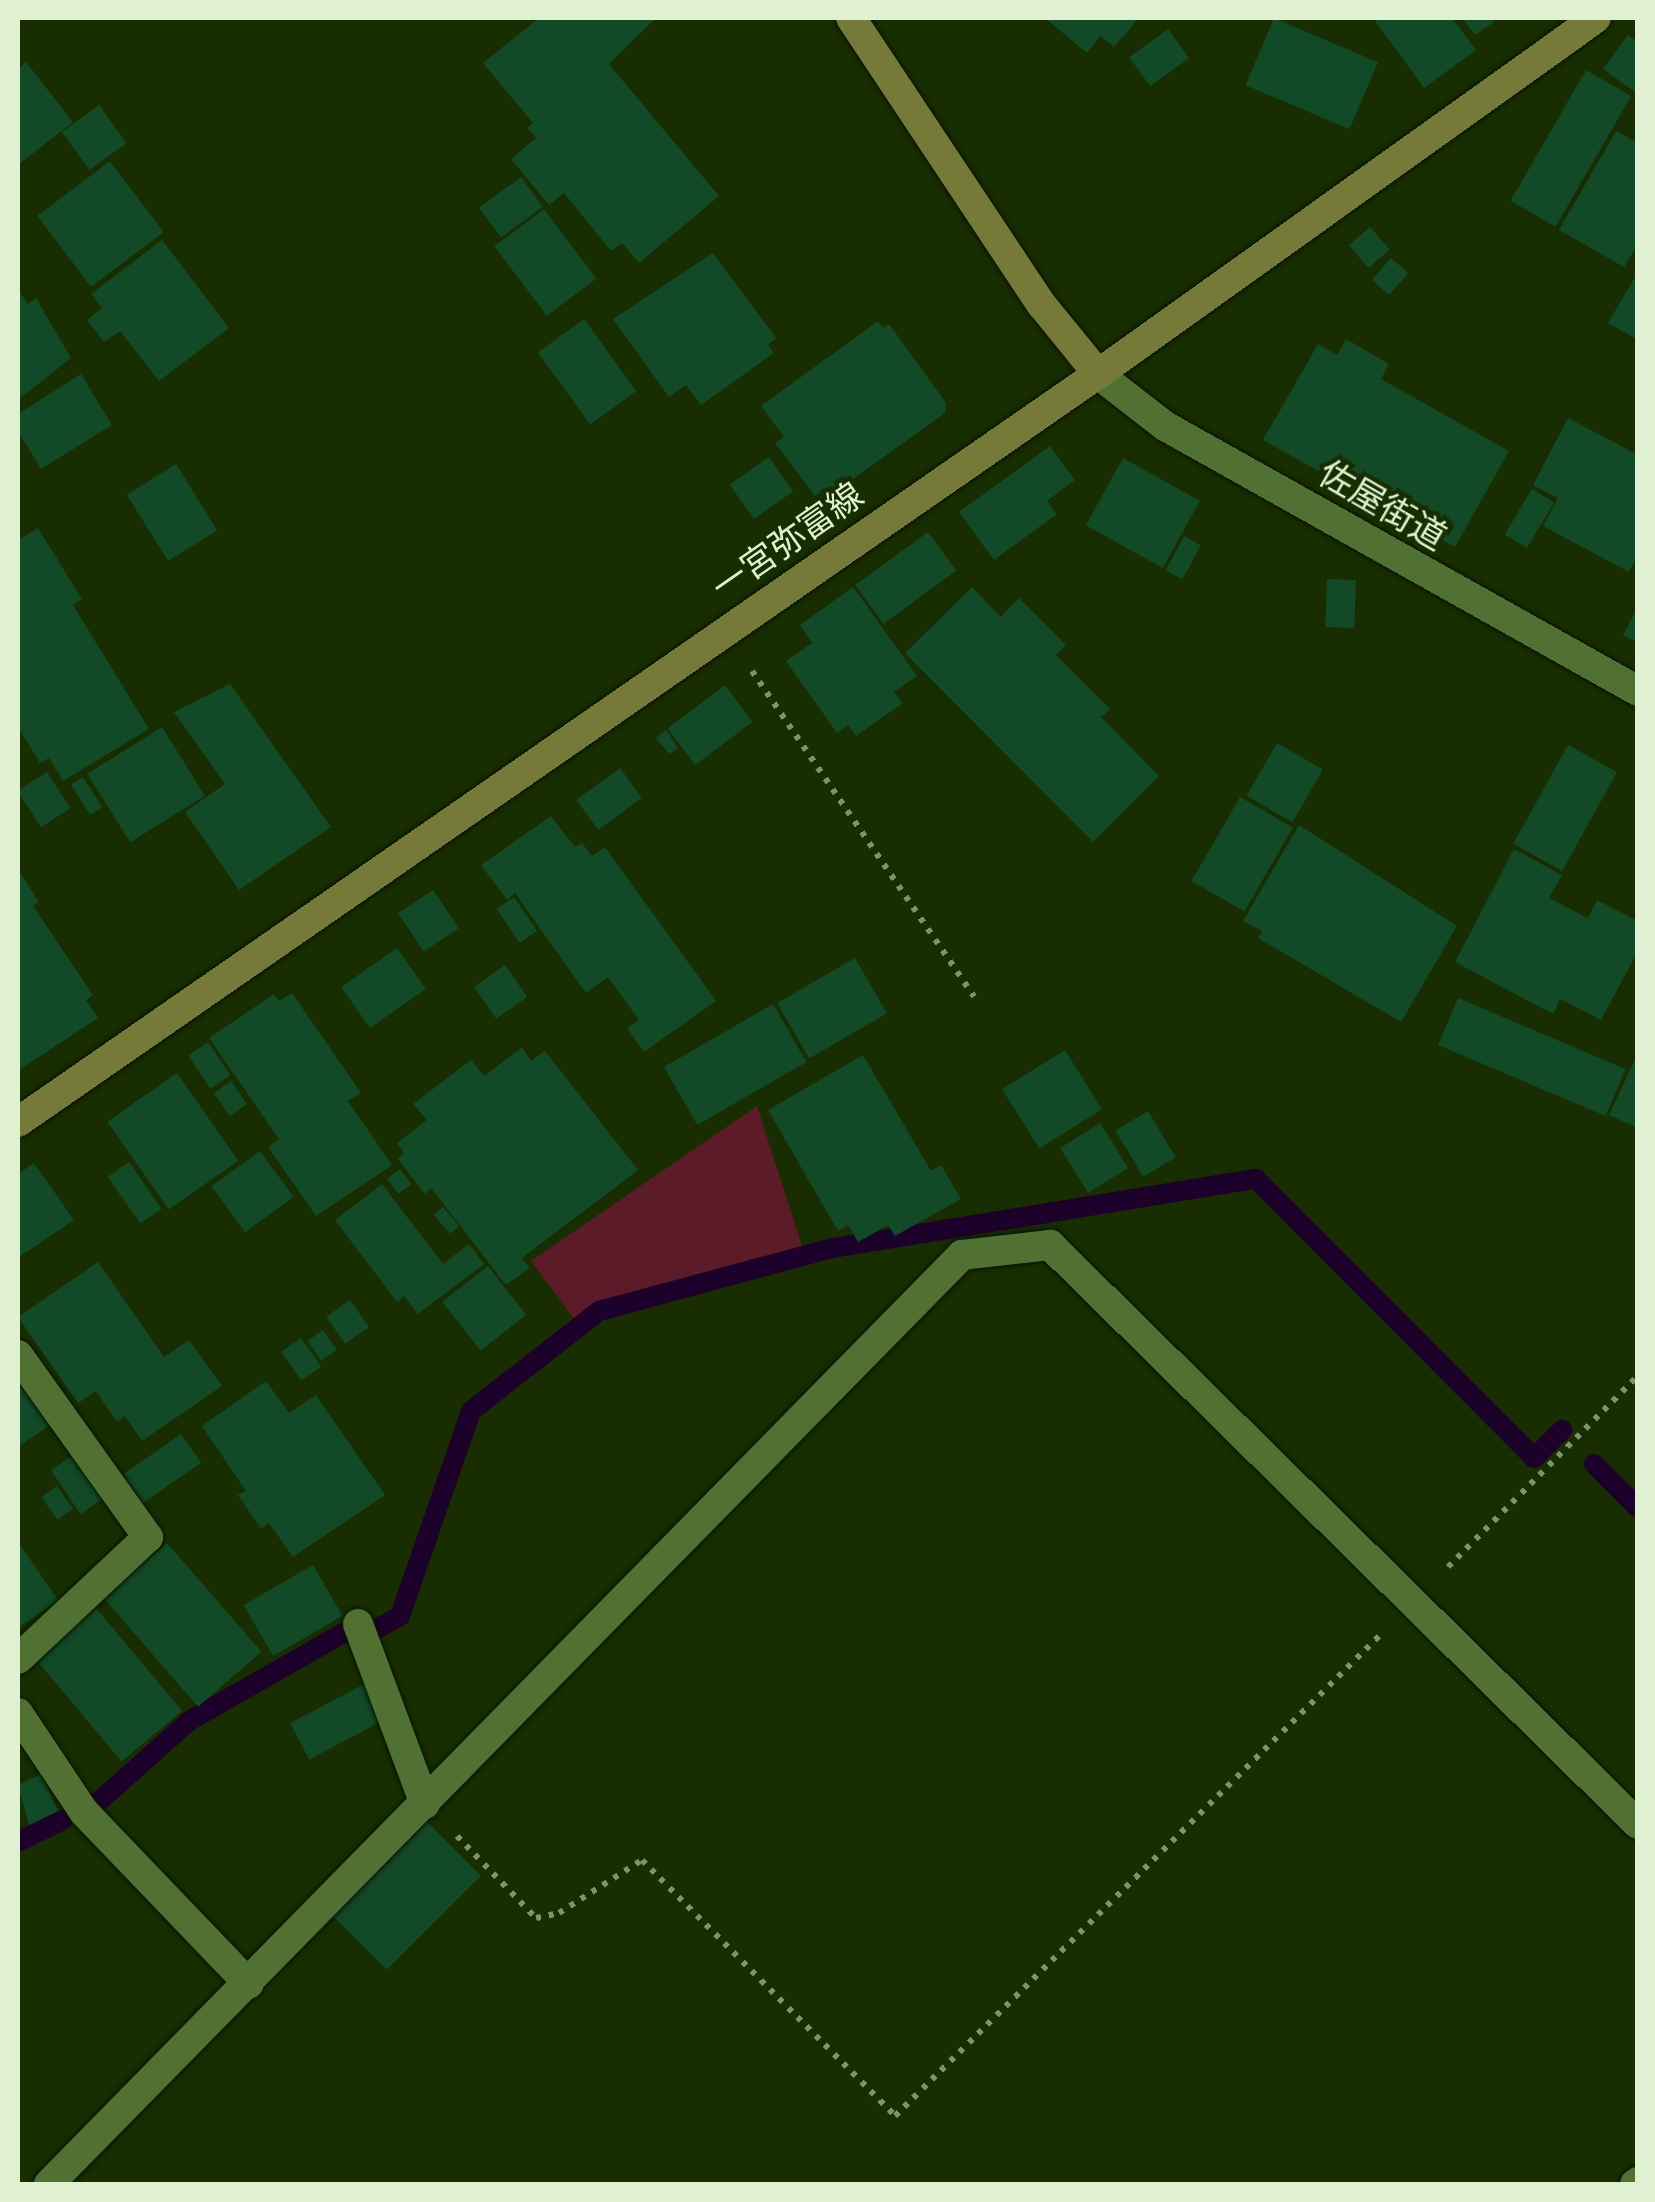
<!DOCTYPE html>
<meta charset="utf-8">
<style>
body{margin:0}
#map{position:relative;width:1655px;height:2202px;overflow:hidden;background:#182e00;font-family:Karla,"Noto Sans JP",sans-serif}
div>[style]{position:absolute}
.green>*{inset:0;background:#5c1b29}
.stream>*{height:20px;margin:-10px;padding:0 10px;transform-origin:10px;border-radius:10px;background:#1c012a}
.building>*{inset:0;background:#124926;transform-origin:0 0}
.path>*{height:6px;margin-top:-3px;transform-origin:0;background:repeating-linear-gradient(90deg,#7f936b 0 5px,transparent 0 13px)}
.roads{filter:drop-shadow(0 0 2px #061400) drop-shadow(0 0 2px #061400)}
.lane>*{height:30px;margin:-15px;padding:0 15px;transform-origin:15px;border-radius:15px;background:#517133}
.street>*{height:30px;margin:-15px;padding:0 15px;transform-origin:15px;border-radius:15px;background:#517133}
.secondary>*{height:30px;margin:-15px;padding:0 15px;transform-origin:15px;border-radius:15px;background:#757a38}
span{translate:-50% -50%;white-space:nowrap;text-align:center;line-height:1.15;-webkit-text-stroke:9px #182e00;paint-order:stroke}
.street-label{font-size:35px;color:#dff1d0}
.frame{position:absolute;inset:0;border:20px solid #dff1d0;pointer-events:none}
</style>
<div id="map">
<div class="green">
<i style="clip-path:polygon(757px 1106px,802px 1246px,598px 1304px,574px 1319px,531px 1261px)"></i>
</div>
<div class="stream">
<i style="left:1594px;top:1464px;width:62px;rotate:45deg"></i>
<i style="left:373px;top:1631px;width:31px;rotate:-29deg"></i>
<i style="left:400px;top:1616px;width:217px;rotate:-70.9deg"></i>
<i style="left:471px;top:1411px;width:162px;rotate:-38deg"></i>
<i style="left:599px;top:1311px;width:242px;rotate:-15.1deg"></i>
<i style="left:833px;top:1248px;width:429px;rotate:-9.3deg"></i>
<i style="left:1256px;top:1179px;width:394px;rotate:45.1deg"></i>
<i style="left:1534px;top:1458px;width:40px;rotate:-45deg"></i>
<i style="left:96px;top:1804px;width:125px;rotate:-41.7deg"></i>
<i style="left:189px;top:1721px;width:177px;rotate:-29.7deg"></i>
<i style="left:18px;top:1842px;width:50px;rotate:-26.1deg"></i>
</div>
<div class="building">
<i style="clip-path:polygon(539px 18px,656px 18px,609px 64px,719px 196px,639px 263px,622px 243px,611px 251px,564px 193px,549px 205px,511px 159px,536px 138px,527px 128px,533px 123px,483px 63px)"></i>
<i style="clip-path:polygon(1045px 18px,1139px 18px,1114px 47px,1100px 36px,1087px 53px)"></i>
<i style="left:1274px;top:18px;width:113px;height:73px;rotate:23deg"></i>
<i style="clip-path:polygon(1373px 18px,1452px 18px,1476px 50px,1424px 88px)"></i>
<i style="clip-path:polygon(1462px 18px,1490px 18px,1494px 22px,1475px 35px)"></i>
<i style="left:1168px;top:29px;width:36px;height:48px;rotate:54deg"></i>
<i style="clip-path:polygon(1628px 35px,1638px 42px,1638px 94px,1603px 69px)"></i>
<i style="clip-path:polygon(26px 62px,73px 122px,18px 165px,18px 69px)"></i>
<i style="left:1586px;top:70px;width:52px;height:151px;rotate:30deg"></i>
<i style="left:99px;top:105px;width:47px;height:46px;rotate:54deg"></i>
<i style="clip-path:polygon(1616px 131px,1638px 143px,1638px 244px,1624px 267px,1559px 230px)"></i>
<i style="left:110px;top:161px;width:89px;height:91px;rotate:53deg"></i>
<i style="left:521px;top:177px;width:37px;height:52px;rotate:54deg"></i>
<i style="left:544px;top:209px;width:87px;height:62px;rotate:53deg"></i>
<i style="left:1370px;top:227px;width:30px;height:28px;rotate:49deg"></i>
<i style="clip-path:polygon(162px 240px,229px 328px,159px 381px,120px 331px,104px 342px,87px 320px,102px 308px,91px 294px)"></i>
<i style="clip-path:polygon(713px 253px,776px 338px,768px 345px,774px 353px,701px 405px,686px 385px,669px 397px,613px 319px)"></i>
<i style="left:1391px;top:258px;width:23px;height:29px;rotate:41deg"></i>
<i style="clip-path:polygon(1638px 272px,1638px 340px,1608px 323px)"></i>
<i style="clip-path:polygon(18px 290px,28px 304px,36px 298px,71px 358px,18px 400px)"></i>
<i style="left:584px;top:319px;width:89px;height:57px;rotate:54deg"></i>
<i style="clip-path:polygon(878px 321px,883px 328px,889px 324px,946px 403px,945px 413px,828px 497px,822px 491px,815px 496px,775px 443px,784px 437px,761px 406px)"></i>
<i style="clip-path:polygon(1346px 339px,1389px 364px,1381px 379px,1509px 451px,1455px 547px,1263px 440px,1318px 344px,1337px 355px)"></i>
<i style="clip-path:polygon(81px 374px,112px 425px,41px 469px,18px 431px,18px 414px)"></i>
<i style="clip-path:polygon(1568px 418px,1638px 455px,1638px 555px,1629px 572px,1543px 526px,1558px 498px,1533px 485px)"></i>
<i style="clip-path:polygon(1050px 446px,1075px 480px,1047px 501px,1057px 514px,994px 560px,959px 512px)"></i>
<i style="left:769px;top:457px;width:42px;height:48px;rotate:55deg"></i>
<i style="left:1123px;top:458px;width:88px;height:77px;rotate:29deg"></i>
<i style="left:176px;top:464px;width:78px;height:58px;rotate:58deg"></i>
<i style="left:1532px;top:489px;width:26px;height:53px;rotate:31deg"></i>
<i style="clip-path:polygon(38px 528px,82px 599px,73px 605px,149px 729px,63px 781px,49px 758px,40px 763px,18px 727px,18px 540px)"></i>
<i style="left:928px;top:532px;width:48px;height:90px;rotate:54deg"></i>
<i style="left:1184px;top:536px;width:19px;height:39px;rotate:28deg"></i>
<i style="left:1327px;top:579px;width:29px;height:48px;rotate:2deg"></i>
<i style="clip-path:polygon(853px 587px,917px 676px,894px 692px,903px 703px,856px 736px,848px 725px,837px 733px,786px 661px,812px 643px,800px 625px)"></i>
<i style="clip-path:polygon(972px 587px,1001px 617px,1019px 598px,1066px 645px,1056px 655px,1110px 709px,1101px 717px,1159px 776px,1093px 842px,905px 653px)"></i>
<i style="clip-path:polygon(1638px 606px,1638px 643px,1623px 635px)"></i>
<i style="clip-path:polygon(230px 684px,331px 827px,239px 890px,185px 812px,225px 784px,174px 712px)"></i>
<i style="left:725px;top:685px;width:46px;height:72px;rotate:53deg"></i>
<i style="left:162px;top:727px;width:81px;height:88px;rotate:58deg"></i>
<i style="clip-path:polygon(666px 730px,678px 748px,669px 754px,656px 738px)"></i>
<i style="left:1277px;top:743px;width:53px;height:61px;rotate:30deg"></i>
<i style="left:1568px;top:745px;width:56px;height:113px;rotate:29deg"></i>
<i style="left:620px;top:768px;width:37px;height:54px;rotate:54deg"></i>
<i style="left:47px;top:772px;width:43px;height:35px;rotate:57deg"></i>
<i style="left:83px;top:777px;width:36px;height:14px;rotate:58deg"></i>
<i style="left:1240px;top:797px;width:61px;height:97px;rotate:30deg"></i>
<i style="clip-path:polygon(551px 816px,575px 847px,582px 843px,592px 856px,605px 847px,716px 1001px,644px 1052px,627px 1028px,639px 1020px,608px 977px,586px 993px,515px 893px,507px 900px,481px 865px)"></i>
<i style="clip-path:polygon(1299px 825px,1457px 926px,1401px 1022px,1258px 938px,1262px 931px,1243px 921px)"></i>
<i style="clip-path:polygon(1514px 849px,1562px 875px,1549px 898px,1588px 918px,1597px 900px,1638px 921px,1638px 951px,1601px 1020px,1560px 999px,1553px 1014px,1455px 962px)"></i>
<i style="clip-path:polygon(18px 869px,39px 902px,33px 906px,93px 995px,86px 1000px,98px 1018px,18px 1071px)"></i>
<i style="left:433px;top:890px;width:46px;height:42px;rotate:56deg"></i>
<i style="left:514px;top:897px;width:41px;height:21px;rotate:56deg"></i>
<i style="left:397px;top:948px;width:50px;height:68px;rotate:55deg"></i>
<i style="left:855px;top:958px;width:64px;height:90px;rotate:60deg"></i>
<i style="left:505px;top:965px;width:39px;height:38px;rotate:55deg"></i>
<i style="clip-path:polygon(292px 993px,361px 1093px,348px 1101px,392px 1165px,316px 1216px,268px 1147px,279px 1139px,209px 1038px,274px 994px,279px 1001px)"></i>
<i style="left:1458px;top:998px;width:182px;height:51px;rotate:23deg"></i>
<i style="left:773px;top:1004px;width:67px;height:126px;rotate:60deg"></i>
<i style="left:208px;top:1042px;width:40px;height:24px;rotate:56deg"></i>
<i style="clip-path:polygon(522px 1047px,531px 1061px,545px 1051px,638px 1170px,522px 1258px,530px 1268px,506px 1285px,431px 1188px,425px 1194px,398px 1159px,404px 1153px,397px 1143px,427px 1120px,413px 1104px,471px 1060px,484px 1076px)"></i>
<i style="left:1065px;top:1050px;width:70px;height:74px;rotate:58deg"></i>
<i style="clip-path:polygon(1638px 1053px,1638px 1128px,1609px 1115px)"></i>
<i style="clip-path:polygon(863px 1055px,931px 1171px,941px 1165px,961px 1199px,895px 1236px,888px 1225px,858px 1242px,848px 1225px,838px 1231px,768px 1110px)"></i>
<i style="left:177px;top:1073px;width:107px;height:85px;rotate:55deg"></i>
<i style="left:231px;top:1081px;width:28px;height:21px;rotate:55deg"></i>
<i style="left:1148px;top:1111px;width:54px;height:38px;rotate:59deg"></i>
<i style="left:1100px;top:1123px;width:53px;height:47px;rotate:58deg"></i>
<i style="left:260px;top:1151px;width:57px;height:60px;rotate:54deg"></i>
<i style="left:129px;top:1162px;width:57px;height:26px;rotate:55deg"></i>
<i style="clip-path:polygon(34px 1163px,74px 1220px,18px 1258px,18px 1174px)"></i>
<i style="left:400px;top:1169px;width:19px;height:16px;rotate:54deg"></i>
<i style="clip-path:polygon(382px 1184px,443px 1264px,469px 1244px,484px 1264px,418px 1314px,404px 1296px,397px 1302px,335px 1220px)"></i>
<i style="left:443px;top:1207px;width:25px;height:12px;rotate:50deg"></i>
<i style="clip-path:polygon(98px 1262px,164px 1357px,189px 1340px,222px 1386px,142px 1441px,125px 1416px,117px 1422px,96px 1391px,78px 1403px,18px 1317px)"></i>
<i style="left:488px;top:1266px;width:62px;height:58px;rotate:52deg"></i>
<i style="left:350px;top:1300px;width:33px;height:29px;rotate:55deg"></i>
<i style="left:323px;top:1330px;width:24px;height:19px;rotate:55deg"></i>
<i style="left:301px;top:1338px;width:35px;height:24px;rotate:55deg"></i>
<i style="clip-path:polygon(18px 1371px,53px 1423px,18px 1447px)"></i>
<i style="clip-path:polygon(266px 1381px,289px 1413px,316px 1395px,385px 1495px,293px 1557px,269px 1523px,261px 1529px,238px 1495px,246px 1491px,202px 1426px)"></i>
<i style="left:181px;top:1434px;width:35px;height:73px;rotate:55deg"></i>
<i style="left:79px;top:1451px;width:53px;height:34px;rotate:56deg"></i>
<i style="left:57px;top:1486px;width:28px;height:19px;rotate:55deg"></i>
<i style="clip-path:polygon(18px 1542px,58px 1600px,18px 1628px)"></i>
<i style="left:167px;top:1543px;width:144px;height:84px;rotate:49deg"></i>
<i style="left:313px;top:1565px;width:59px;height:80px;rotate:60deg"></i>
<i style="left:96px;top:1608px;width:134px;height:79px;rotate:50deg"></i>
<i style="left:366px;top:1683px;width:41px;height:86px;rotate:62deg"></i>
<i style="clip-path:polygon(41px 1774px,58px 1811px,29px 1825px,18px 1785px)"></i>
<i style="left:427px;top:1822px;width:76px;height:133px;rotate:45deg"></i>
</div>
<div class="path">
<i style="left:752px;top:671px;width:394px;rotate:55.7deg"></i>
<i style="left:1448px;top:1567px;width:269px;rotate:-45.2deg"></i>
<i style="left:457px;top:1836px;width:114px;rotate:46.1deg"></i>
<i style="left:536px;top:1918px;width:24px;rotate:-12deg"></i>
<i style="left:559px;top:1913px;width:98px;rotate:-32.6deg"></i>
<i style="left:642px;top:1860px;width:360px;rotate:45.3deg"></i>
<i style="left:895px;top:2116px;width:682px;rotate:-44.76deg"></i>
</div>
<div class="roads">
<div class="lane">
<i style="left:358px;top:1624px;width:192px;rotate:69.6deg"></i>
</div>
<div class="street">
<i style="left:1098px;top:374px;width:85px;rotate:37.8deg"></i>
<i style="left:1165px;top:426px;width:542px;rotate:29.26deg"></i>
<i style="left:18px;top:1355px;width:224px;rotate:54.5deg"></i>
<i style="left:148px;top:1537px;width:178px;rotate:136.8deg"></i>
<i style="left:18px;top:1713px;width:119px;rotate:56.3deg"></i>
<i style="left:84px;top:1812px;width:238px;rotate:46.2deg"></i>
<i style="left:49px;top:2184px;width:1303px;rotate:-45.5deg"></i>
<i style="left:962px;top:1255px;width:89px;rotate:-6.5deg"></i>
<i style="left:1050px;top:1245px;width:825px;rotate:44.56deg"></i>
<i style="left:1635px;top:2184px;width:4px;rotate:-34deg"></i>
</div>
<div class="secondary">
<i style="left:851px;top:18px;width:345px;rotate:56.4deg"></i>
<i style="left:1042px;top:305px;width:89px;rotate:50.9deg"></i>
<i style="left:18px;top:1122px;width:1314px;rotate:-34.71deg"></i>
<i style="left:1098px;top:374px;width:612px;rotate:-35.56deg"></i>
</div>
</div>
<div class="street-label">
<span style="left:1382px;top:506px;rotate:30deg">佐屋街道</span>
<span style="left:788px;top:542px;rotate:-35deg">一宮弥富線</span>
</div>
<div class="frame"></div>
</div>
